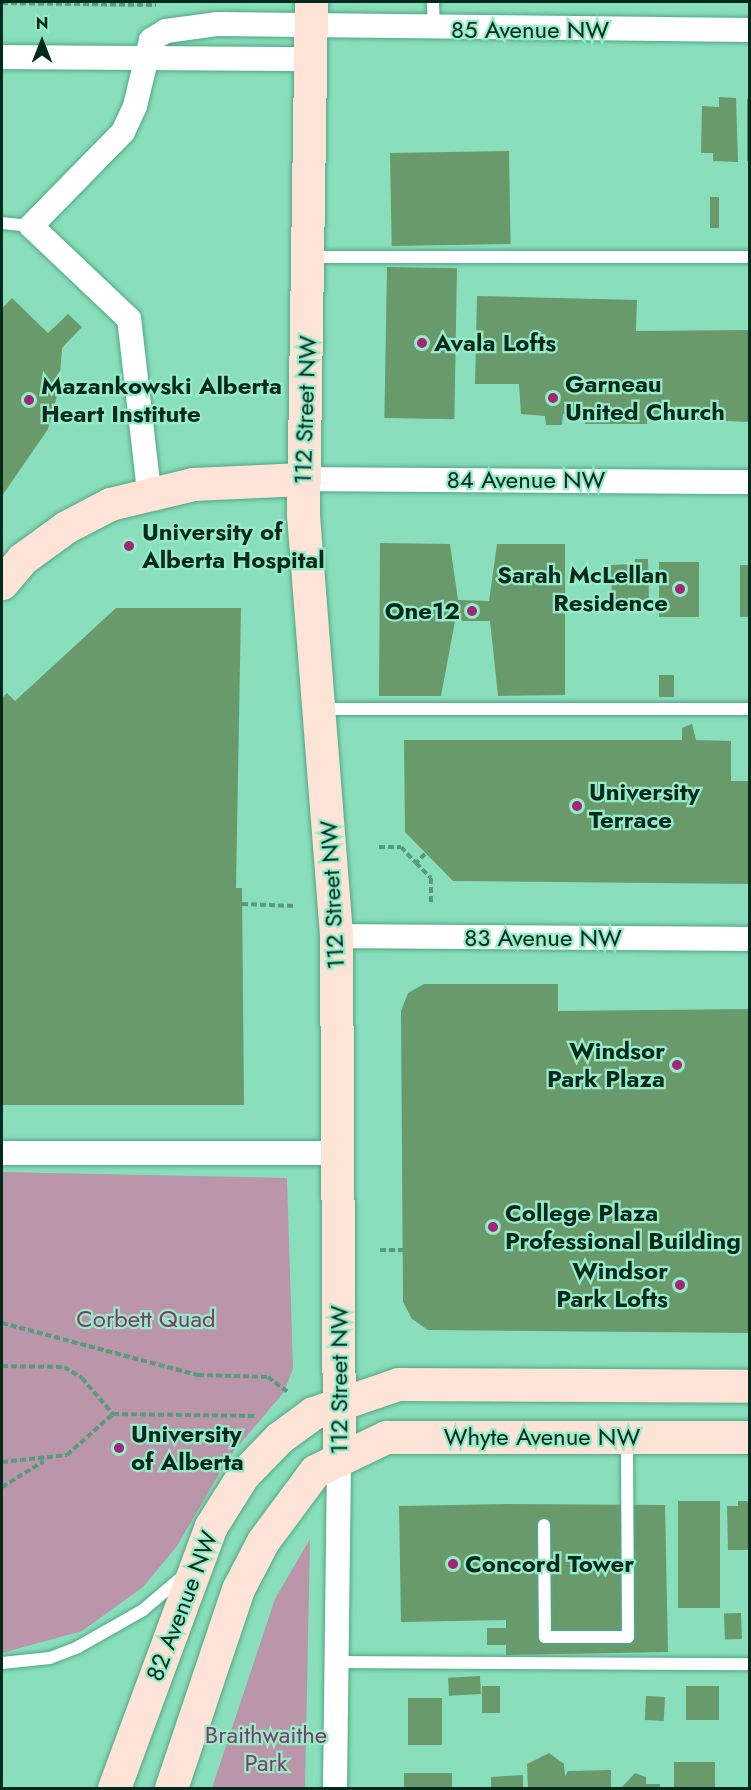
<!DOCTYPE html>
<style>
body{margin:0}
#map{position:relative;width:751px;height:1790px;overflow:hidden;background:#89dfbb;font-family:Jost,sans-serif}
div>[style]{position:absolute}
.green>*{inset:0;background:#bb95a9}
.building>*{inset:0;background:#699a6c;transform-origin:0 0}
.path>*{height:4px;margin-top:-2px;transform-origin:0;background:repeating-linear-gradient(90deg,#579b7f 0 6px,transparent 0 9px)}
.roads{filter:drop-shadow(0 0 2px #51a785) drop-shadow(0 0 2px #51a785)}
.lane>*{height:12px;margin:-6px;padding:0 6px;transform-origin:6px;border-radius:6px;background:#fff}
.street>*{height:24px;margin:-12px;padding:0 12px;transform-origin:12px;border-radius:12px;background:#fff}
.secondary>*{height:33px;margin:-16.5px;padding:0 16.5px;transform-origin:16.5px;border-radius:16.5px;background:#fee3d7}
.dots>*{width:16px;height:16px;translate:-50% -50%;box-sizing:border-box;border:3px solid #96ecc8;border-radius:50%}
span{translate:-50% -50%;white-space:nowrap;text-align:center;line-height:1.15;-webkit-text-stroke:4.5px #96ecc8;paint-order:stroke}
.street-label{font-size:24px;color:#042a1d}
.poi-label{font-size:24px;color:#042a1d;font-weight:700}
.left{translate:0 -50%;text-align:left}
.right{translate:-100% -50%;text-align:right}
.park-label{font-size:24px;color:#833966}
.frame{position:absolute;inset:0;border:3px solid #042a1d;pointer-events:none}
.north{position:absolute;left:12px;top:12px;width:60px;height:60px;-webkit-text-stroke:4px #96ecc8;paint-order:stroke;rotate:0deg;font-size:16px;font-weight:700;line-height:24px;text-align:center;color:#042a1d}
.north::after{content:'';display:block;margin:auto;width:21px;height:27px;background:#042a1d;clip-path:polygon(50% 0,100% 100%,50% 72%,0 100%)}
</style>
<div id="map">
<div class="green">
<i style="clip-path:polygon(2px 1172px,287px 1178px,293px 1369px,284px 1392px,229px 1457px,177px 1546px,143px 1587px,82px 1631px,2px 1653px)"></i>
<i style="clip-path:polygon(310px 1539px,305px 1788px,212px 1788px,275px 1599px)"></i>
</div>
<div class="building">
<i style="clip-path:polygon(719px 97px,736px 98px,738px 162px,713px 161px,713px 153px,701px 153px,702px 106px,719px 107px)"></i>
<i style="left:747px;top:99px;width:3px;height:62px"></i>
<i style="left:509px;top:151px;width:93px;height:119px;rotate:89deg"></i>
<i style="left:710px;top:197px;width:9px;height:31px"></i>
<i style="left:387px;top:267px;width:70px;height:151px;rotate:1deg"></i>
<i style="clip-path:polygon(477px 296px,637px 300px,636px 331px,750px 330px,750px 422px,647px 418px,647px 424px,585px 424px,585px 413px,563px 414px,562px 425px,546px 425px,545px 416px,521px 414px,519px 384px,475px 384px)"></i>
<i style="clip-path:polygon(12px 298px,48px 333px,68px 314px,82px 327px,62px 348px,59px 388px,48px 429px,2px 496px,2px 308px)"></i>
<i style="clip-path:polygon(380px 543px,450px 544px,458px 600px,489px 601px,497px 544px,565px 544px,565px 695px,498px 696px,490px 621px,455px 621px,441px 696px,379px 696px)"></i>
<i style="clip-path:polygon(635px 559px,648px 559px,649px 600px,612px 600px,611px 565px,635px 564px)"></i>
<i style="left:659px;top:562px;width:40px;height:55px"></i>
<i style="left:740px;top:565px;width:10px;height:52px"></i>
<i style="clip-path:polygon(116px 608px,241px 608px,236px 888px,242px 888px,244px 1105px,2px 1105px,2px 698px,7px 693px,15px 701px)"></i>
<i style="left:659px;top:675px;width:15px;height:22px"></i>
<i style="clip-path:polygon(692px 724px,696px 740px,731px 741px,731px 781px,750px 781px,750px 884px,453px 881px,405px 832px,404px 740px,682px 740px,682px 728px)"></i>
<i style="clip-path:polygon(424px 984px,558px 984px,558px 1011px,750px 1009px,750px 1333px,428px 1330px,412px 1319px,403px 1302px,401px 1011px,408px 993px)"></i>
<i style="left:678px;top:1501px;width:42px;height:107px"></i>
<i style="clip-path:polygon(738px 1501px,747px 1501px,750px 1507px,750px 1550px,728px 1550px,727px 1506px,738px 1506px)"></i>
<i style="clip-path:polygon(506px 1504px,665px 1505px,668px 1652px,506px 1655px,506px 1645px,487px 1645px,487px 1628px,506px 1628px,506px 1620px,401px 1622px,399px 1506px)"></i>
<i style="left:741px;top:1613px;width:26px;height:17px;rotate:88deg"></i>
<i style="left:480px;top:1676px;width:18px;height:32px;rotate:87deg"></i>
<i style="left:482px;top:1686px;width:18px;height:27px"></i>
<i style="left:686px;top:1686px;width:33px;height:34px"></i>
<i style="left:646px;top:1696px;width:19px;height:24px;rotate:3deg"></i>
<i style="left:408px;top:1698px;width:34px;height:47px"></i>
<i style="clip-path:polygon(549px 1753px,564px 1764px,565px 1776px,568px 1771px,611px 1770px,611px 1788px,528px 1788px,527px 1764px)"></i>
<i style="left:674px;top:1762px;width:41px;height:26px"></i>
<i style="left:404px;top:1773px;width:48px;height:15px"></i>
<i style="clip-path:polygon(635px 1773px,646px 1777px,646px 1784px,660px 1784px,660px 1788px,621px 1788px)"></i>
<i style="clip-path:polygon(523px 1775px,523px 1788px,491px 1788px,491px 1777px)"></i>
</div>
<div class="path">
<i style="left:2px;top:3px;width:154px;rotate:0.7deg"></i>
<i style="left:379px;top:847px;width:22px"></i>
<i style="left:401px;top:847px;width:22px;rotate:47deg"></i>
<i style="left:425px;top:854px;width:13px;rotate:135deg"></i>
<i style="left:416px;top:863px;width:21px;rotate:45deg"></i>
<i style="left:431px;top:878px;width:25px;rotate:90deg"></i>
<i style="left:242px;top:904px;width:53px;rotate:2.2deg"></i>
<i style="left:380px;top:1250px;width:23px"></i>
<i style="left:2px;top:1323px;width:203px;rotate:14.9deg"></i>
<i style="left:198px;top:1375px;width:70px;rotate:1.6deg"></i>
<i style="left:268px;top:1377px;width:25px;rotate:37deg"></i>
<i style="left:2px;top:1366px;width:62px;rotate:0.9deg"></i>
<i style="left:64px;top:1367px;width:21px;rotate:31deg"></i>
<i style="left:82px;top:1378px;width:48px;rotate:49.3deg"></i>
<i style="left:2px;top:1462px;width:65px;rotate:-6.1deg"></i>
<i style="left:67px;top:1455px;width:62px;rotate:-41.7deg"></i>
<i style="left:113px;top:1414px;width:144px;rotate:0.8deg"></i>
<i style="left:2px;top:1487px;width:49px;rotate:-31.8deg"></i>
</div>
<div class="roads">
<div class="lane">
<i style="left:433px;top:2px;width:27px;rotate:88deg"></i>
<i style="left:2px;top:223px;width:29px;rotate:6deg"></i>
<i style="left:310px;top:257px;width:440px"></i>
<i style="left:321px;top:709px;width:429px"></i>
<i style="left:544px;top:1525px;width:112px;rotate:89.5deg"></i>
<i style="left:545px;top:1637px;width:83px"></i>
<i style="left:628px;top:1637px;width:197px;rotate:-90.3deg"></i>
<i style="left:334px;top:1662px;width:416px;rotate:0.3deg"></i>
<i style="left:2px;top:1663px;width:48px;rotate:-5.9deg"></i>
<i style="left:50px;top:1658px;width:30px;rotate:-21deg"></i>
<i style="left:78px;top:1647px;width:75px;rotate:-29.6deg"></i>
<i style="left:143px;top:1610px;width:52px;rotate:-40.4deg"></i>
</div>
<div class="street">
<i style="left:2px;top:57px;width:309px;rotate:0.4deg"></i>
<i style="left:303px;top:479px;width:447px;rotate:0.4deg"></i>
<i style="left:149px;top:491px;width:173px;rotate:-96.6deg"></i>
<i style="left:129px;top:319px;width:135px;rotate:-136.5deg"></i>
<i style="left:31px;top:226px;width:132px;rotate:-45.6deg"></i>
<i style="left:123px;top:132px;width:29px;rotate:-65deg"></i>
<i style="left:135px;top:106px;width:68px;rotate:-76.4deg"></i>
<i style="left:151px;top:40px;width:17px;rotate:-31deg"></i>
<i style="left:166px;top:31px;width:51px;rotate:-7.8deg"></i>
<i style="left:217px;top:24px;width:533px;rotate:0.64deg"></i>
<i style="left:336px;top:936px;width:414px;rotate:0.4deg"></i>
<i style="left:2px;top:1153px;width:337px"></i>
<i style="left:335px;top:1788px;width:331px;rotate:-89.3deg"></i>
</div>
<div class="secondary">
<i style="left:311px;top:2px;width:513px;rotate:90.89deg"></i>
<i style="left:303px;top:515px;width:422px;rotate:85.5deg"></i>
<i style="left:336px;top:936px;width:521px;rotate:89.67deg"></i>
<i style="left:2px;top:583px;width:31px;rotate:-50deg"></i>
<i style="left:22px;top:559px;width:54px;rotate:-36deg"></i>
<i style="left:66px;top:527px;width:50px;rotate:-27.6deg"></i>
<i style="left:110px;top:504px;width:85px;rotate:-13.5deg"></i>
<i style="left:193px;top:484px;width:110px;rotate:-2.6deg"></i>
<i style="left:114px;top:1788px;width:279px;rotate:-69.7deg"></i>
<i style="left:211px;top:1526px;width:60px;rotate:-57.9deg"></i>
<i style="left:243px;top:1475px;width:52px;rotate:-45.8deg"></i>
<i style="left:279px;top:1438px;width:42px;rotate:-36.3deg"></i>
<i style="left:313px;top:1413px;width:90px;rotate:-18.8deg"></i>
<i style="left:398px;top:1384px;width:352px;rotate:0.3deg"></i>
<i style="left:171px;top:1788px;width:210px;rotate:-71.4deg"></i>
<i style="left:238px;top:1589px;width:54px;rotate:-62.5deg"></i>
<i style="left:263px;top:1541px;width:87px;rotate:-53.4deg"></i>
<i style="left:315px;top:1471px;width:79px;rotate:-25.6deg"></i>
<i style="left:386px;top:1437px;width:364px"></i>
</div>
</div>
<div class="dots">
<i style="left:422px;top:343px;background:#a42678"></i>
<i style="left:553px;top:398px;background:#a42678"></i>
<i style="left:29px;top:400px;background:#a42678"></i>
<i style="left:129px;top:546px;background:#a42678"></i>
<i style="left:680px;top:589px;background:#a42678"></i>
<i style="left:472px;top:611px;background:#a42678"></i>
<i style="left:577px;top:806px;background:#a42678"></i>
<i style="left:677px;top:1065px;background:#a42678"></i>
<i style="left:493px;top:1227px;background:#a42678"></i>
<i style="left:680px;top:1285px;background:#a42678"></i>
<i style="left:119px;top:1448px;background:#a42678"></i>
<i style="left:453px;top:1564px;background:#a42678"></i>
</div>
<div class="street-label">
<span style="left:530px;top:30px">85 Avenue NW</span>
<span style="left:305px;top:410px;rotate:-88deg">112 Street NW</span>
<span style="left:526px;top:480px">84 Avenue NW</span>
<span style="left:332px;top:895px;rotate:-93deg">112 Street NW</span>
<span style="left:543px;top:938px">83 Avenue NW</span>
<span style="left:339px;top:1380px;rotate:-90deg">112 Street NW</span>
<span style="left:542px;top:1437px">Whyte Avenue NW</span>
<span style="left:182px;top:1606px;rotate:-69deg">82 Avenue NW</span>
</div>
<div class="poi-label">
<span class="left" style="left:434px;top:343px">Avala Lofts</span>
<span class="left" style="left:565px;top:398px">Garneau<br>United Church</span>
<span class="left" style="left:41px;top:400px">Mazankowski Alberta<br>Heart Institute</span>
<span class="left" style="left:142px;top:546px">University of<br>Alberta Hospital</span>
<span class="right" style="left:668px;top:589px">Sarah McLellan<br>Residence</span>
<span class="right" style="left:460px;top:611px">One12</span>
<span class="left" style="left:589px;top:806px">University<br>Terrace</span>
<span class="right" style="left:665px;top:1065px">Windsor<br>Park Plaza</span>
<span class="left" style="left:505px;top:1227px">College Plaza<br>Professional Building</span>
<span class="right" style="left:668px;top:1285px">Windsor<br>Park Lofts</span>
<span class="left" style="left:131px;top:1448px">University<br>of Alberta</span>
<span class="left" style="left:465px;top:1564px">Concord Tower</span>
</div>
<div class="park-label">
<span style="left:146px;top:1319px">Corbett Quad</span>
<span style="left:266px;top:1749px">Braithwaithe<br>Park</span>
</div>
<div class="frame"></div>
<div class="north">N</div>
</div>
